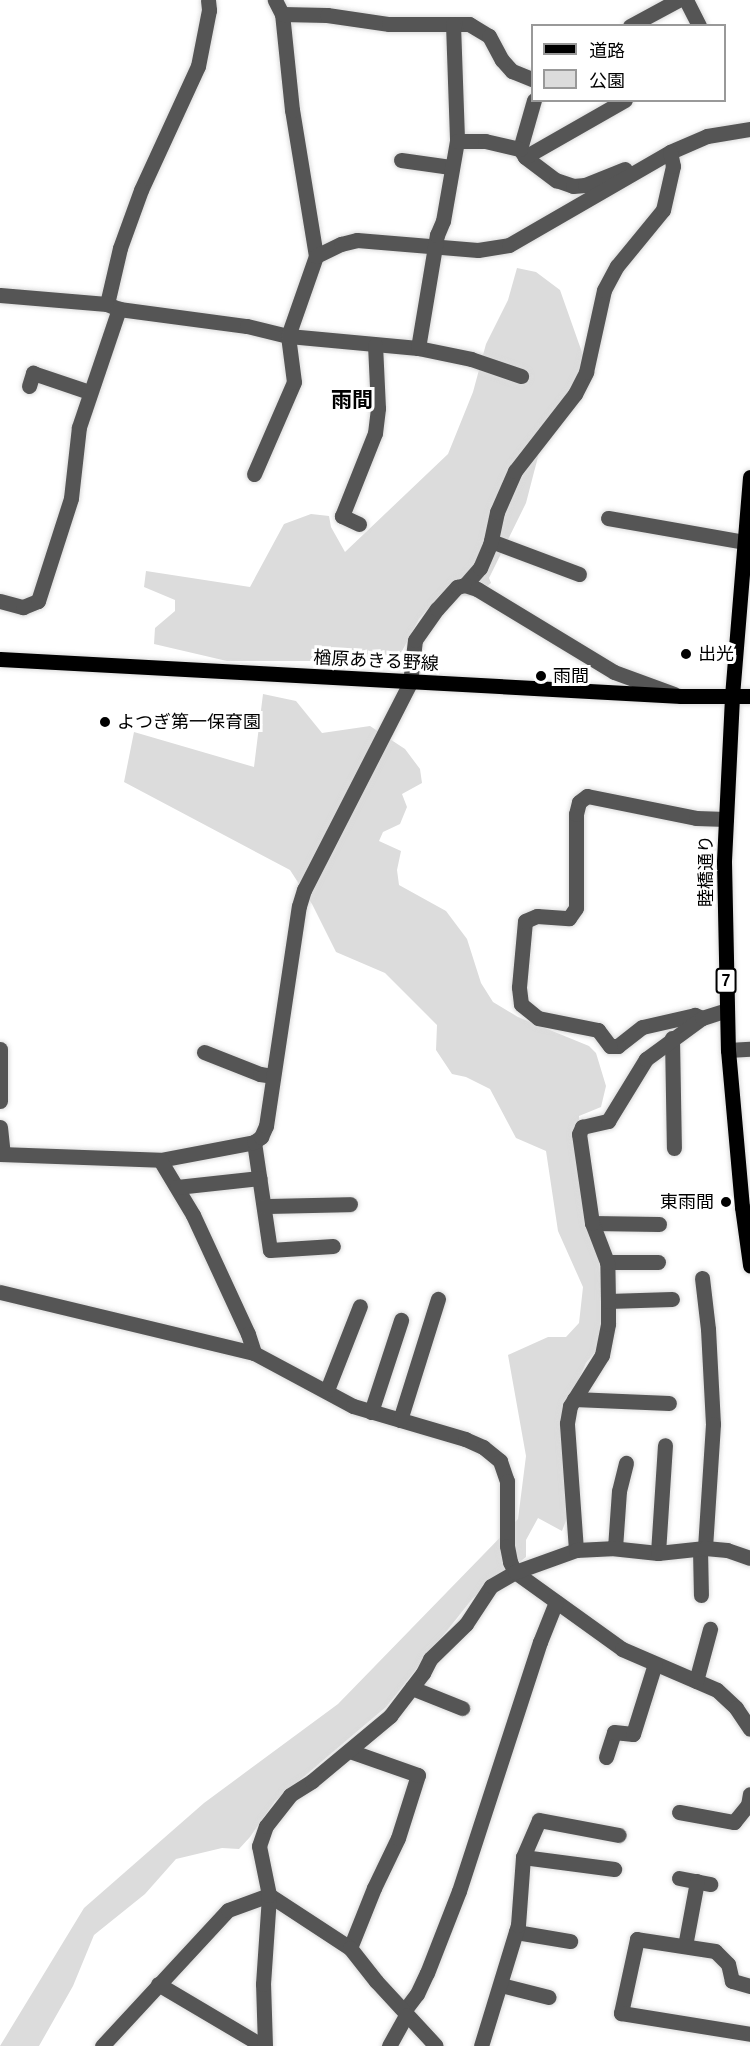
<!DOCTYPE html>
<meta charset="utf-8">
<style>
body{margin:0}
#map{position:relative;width:750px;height:2046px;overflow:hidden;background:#fff;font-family:Helvetica,"Noto Sans JP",sans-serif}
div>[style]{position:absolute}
.green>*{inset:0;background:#dcdcdc}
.roads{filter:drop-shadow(0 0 2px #dbdbdb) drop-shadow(0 0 2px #dbdbdb)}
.minor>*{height:15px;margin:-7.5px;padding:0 7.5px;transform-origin:7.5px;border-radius:7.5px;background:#555}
.major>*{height:15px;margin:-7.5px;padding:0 7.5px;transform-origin:7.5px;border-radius:7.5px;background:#000}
.dots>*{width:16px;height:16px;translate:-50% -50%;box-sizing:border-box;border:3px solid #fff;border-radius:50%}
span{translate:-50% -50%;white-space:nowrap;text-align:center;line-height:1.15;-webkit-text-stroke:6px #fff;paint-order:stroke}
.shield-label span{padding:2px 4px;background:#fff;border:2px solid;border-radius:4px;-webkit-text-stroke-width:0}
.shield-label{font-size:16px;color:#000;font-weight:700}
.poi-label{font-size:18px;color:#000}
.left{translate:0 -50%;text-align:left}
.right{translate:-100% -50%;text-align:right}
.street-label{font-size:18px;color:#000}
.quarter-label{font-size:21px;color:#000;font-weight:700}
.legend{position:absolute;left:531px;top:24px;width:195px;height:78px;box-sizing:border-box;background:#fff;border:2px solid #999;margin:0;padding:8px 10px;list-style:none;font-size:18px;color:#000}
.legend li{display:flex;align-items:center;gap:12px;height:30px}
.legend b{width:30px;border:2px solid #999}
</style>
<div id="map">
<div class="green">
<i style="clip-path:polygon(517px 268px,536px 272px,560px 290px,590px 375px,540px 449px,526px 503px,489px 578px,491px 583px,478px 594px,471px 596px,441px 594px,419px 619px,401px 653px,347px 661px,227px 661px,154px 644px,155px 628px,175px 611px,175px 600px,144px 587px,146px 571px,250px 587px,284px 524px,311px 514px,329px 516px,331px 527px,345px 552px,448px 454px,473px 392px,486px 344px,508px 300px)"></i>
<i style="clip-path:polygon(263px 694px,296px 701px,322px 733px,370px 726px,405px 749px,420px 769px,422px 783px,402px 794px,407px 807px,400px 824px,383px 832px,379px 841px,401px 851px,397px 870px,399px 885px,446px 911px,467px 939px,481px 983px,493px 1002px,518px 1017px,589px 1046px,596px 1053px,606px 1086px,601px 1107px,579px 1116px,581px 1198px,599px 1260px,605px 1340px,586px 1363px,562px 1417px,570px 1510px,562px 1531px,538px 1518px,526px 1540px,526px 1557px,473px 1598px,386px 1707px,275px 1801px,250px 1837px,239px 1849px,222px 1848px,176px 1859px,145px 1894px,94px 1935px,73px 1986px,39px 2046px,0 2046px,84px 1908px,204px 1803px,338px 1704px,518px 1519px,526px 1456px,508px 1355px,548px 1337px,566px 1337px,579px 1323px,583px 1287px,558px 1231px,546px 1151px,516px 1138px,490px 1089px,466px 1077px,452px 1074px,436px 1050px,437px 1025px,385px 973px,336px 952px,312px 904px,290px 870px,124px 782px,134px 732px,254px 767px)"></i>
</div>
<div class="roads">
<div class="minor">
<i style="left:208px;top:0;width:10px;rotate:84deg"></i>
<i style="left:209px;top:10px;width:57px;rotate:101.1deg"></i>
<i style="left:198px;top:66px;width:136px;rotate:114.7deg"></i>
<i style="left:141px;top:190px;width:62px;rotate:109.9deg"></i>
<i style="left:120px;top:248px;width:57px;rotate:103.1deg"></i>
<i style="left:107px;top:304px;width:13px;rotate:23deg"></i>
<i style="left:119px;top:309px;width:129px;rotate:7.6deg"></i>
<i style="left:247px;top:326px;width:42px;rotate:13.7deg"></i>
<i style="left:288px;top:336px;width:85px;rotate:-70.7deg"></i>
<i style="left:316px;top:256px;width:148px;rotate:-99.3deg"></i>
<i style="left:292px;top:110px;width:97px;rotate:-95.9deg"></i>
<i style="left:282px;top:14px;width:16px;rotate:-117deg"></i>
<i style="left:686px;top:0;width:29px;rotate:63deg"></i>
<i style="left:282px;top:14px;width:45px;rotate:1.3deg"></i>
<i style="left:327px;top:15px;width:63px;rotate:8.3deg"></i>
<i style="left:389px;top:24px;width:80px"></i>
<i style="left:469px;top:24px;width:23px;rotate:31deg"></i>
<i style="left:489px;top:36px;width:27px;rotate:62deg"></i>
<i style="left:502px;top:60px;width:15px;rotate:48deg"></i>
<i style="left:512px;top:71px;width:22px;rotate:22deg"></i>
<i style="left:453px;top:24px;width:117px;rotate:88deg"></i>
<i style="left:630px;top:26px;width:55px;rotate:-28.4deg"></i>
<i style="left:534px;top:100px;width:51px;rotate:105.9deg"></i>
<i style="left:520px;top:149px;width:9px;rotate:58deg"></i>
<i style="left:525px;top:157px;width:39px;rotate:37deg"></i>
<i style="left:556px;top:180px;width:18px;rotate:19deg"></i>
<i style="left:573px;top:186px;width:12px;rotate:-5deg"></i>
<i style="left:585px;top:185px;width:43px;rotate:-21.8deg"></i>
<i style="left:525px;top:157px;width:115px;rotate:-29.7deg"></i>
<i style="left:401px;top:160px;width:50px;rotate:8deg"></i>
<i style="left:316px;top:256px;width:28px;rotate:-26deg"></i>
<i style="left:341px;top:244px;width:16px;rotate:-14deg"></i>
<i style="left:357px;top:240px;width:121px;rotate:4.7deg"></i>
<i style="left:478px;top:250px;width:31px;rotate:-9deg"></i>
<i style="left:509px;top:245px;width:186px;rotate:-30deg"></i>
<i style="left:670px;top:152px;width:40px;rotate:-23.4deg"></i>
<i style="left:707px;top:136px;width:44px;rotate:-9.2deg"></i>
<i style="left:0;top:295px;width:107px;rotate:4.8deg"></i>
<i style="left:418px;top:348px;width:54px;rotate:11.7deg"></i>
<i style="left:471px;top:359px;width:53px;rotate:18.8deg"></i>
<i style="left:29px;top:386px;width:14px;rotate:-73deg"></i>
<i style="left:33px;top:373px;width:59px;rotate:18.7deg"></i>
<i style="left:254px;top:474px;width:100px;rotate:-66.5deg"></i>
<i style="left:294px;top:382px;width:46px;rotate:-97.4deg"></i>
<i style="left:288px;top:336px;width:131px;rotate:5.3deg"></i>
<i style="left:418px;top:348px;width:115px;rotate:-80.5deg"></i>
<i style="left:437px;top:235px;width:15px;rotate:-67deg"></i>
<i style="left:443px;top:221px;width:81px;rotate:-80.1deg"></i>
<i style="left:457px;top:141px;width:28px"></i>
<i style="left:485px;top:141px;width:36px;rotate:13deg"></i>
<i style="left:608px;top:518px;width:138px;rotate:10deg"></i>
<i style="left:359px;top:524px;width:19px;rotate:-155deg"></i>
<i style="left:342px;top:516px;width:89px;rotate:-68.3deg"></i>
<i style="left:375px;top:433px;width:25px;rotate:-83deg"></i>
<i style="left:378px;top:408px;width:63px;rotate:-92.7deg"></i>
<i style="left:491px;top:541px;width:94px;rotate:20.6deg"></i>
<i style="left:465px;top:585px;width:23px;rotate:-49deg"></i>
<i style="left:480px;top:568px;width:25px;rotate:-67deg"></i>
<i style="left:490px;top:545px;width:34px;rotate:-78deg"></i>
<i style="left:497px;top:512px;width:45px;rotate:-66.3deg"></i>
<i style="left:515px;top:471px;width:98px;rotate:-52.1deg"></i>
<i style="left:575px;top:394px;width:25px;rotate:-63deg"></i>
<i style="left:586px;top:372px;width:84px;rotate:-77.6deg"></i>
<i style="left:604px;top:290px;width:27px;rotate:-62deg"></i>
<i style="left:617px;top:266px;width:72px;rotate:-50.6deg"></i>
<i style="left:663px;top:210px;width:45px;rotate:-77.2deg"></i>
<i style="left:673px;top:166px;width:14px;rotate:-102deg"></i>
<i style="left:0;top:601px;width:24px;rotate:15deg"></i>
<i style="left:23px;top:607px;width:16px;rotate:-22deg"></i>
<i style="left:38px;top:601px;width:108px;rotate:-72.2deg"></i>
<i style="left:71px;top:498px;width:71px;rotate:-83.6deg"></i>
<i style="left:79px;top:427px;width:125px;rotate:-71.3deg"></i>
<i style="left:702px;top:1018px;width:8px;rotate:-157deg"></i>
<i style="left:695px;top:1015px;width:54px;rotate:167.2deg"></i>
<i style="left:642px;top:1027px;width:31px;rotate:142deg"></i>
<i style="left:618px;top:1046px;width:8px;rotate:180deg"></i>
<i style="left:610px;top:1046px;width:20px;rotate:-127deg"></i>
<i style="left:598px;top:1030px;width:61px;rotate:-168.7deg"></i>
<i style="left:538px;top:1018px;width:22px;rotate:-141deg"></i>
<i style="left:521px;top:1004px;width:17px;rotate:-97deg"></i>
<i style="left:519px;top:987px;width:66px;rotate:-84.8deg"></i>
<i style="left:525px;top:921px;width:13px;rotate:-23deg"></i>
<i style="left:537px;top:916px;width:32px;rotate:4deg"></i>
<i style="left:569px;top:918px;width:12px;rotate:-55deg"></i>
<i style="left:576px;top:908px;width:94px;rotate:-90deg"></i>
<i style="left:576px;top:814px;width:12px;rotate:-76deg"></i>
<i style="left:579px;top:802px;width:10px;rotate:-37deg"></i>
<i style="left:587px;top:796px;width:111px;rotate:11.4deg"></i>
<i style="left:696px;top:818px;width:30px;rotate:2deg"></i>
<i style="left:672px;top:1038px;width:110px;rotate:89deg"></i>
<i style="left:0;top:1049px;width:52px;rotate:90deg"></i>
<i style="left:728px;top:1050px;width:22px;rotate:-3deg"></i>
<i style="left:204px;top:1052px;width:60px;rotate:21.4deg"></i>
<i style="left:260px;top:1074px;width:12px;rotate:9deg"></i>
<i style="left:0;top:1127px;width:27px;rotate:84deg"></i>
<i style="left:254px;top:1142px;width:109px;rotate:81.6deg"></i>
<i style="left:270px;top:1250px;width:63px;rotate:-3.6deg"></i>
<i style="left:0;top:1154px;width:160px;rotate:2.1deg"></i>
<i style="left:160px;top:1160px;width:96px;rotate:-10.8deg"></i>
<i style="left:254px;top:1142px;width:9px;rotate:-36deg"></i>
<i style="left:261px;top:1137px;width:12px;rotate:-66deg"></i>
<i style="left:266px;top:1126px;width:222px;rotate:-81.5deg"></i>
<i style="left:299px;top:906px;width:17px;rotate:-73deg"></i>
<i style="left:304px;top:890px;width:233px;rotate:-62.9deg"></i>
<i style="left:410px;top:683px;width:43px;rotate:-83.4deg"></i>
<i style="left:415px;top:640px;width:38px;rotate:-55deg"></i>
<i style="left:437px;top:609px;width:30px;rotate:-48deg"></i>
<i style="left:457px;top:587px;width:8px;rotate:-14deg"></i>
<i style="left:465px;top:585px;width:13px;rotate:18deg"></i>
<i style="left:477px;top:589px;width:160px;rotate:31.2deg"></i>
<i style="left:614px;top:672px;width:64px;rotate:20.1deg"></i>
<i style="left:160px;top:1160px;width:64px;rotate:59deg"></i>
<i style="left:193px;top:1215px;width:131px;rotate:65.2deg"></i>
<i style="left:248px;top:1334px;width:20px;rotate:72deg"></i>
<i style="left:177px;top:1187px;width:83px;rotate:-6.2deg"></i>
<i style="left:264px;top:1206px;width:86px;rotate:-1.3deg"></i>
<i style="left:592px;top:1223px;width:67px;rotate:0.9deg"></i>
<i style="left:607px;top:1262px;width:51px"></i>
<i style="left:702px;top:1278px;width:51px;rotate:83.3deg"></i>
<i style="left:708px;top:1329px;width:95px;rotate:87deg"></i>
<i style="left:713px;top:1424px;width:124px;rotate:93.7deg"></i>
<i style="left:0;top:1292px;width:261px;rotate:13.5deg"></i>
<i style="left:254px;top:1353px;width:112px;rotate:28.2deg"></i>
<i style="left:353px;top:1406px;width:117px;rotate:16.4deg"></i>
<i style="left:465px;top:1439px;width:20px;rotate:24deg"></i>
<i style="left:483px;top:1447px;width:22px;rotate:39deg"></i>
<i style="left:500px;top:1461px;width:21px;rotate:71deg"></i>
<i style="left:507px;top:1481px;width:65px;rotate:90deg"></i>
<i style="left:507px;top:1546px;width:16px;rotate:79deg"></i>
<i style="left:510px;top:1562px;width:11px;rotate:63deg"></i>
<i style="left:515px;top:1572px;width:132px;rotate:35.7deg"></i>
<i style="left:622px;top:1649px;width:103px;rotate:23.3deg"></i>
<i style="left:717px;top:1690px;width:26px;rotate:43deg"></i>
<i style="left:736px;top:1708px;width:25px;rotate:56deg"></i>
<i style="left:608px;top:1301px;width:64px;rotate:-1.8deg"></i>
<i style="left:327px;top:1390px;width:90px;rotate:-68.6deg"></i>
<i style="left:574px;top:1399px;width:95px;rotate:2.4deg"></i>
<i style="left:371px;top:1412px;width:97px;rotate:-71.9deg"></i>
<i style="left:400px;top:1420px;width:127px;rotate:-72.6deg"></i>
<i style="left:615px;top:1548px;width:57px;rotate:-86deg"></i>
<i style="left:619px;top:1491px;width:29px;rotate:-76deg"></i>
<i style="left:700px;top:1549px;width:46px;rotate:88.8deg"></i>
<i style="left:576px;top:1550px;width:127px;rotate:-94.1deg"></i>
<i style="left:567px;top:1423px;width:17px;rotate:-80deg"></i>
<i style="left:570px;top:1406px;width:60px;rotate:-57.9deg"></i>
<i style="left:602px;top:1355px;width:32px;rotate:-79deg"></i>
<i style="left:608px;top:1324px;width:23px;rotate:-90deg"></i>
<i style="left:608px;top:1301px;width:39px;rotate:-91deg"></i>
<i style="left:607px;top:1262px;width:42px;rotate:-111deg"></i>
<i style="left:592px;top:1223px;width:90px;rotate:-98.3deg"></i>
<i style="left:579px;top:1134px;width:8px;rotate:-67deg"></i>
<i style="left:582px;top:1127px;width:27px;rotate:-13deg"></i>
<i style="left:608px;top:1121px;width:73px;rotate:-58.5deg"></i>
<i style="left:646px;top:1059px;width:69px;rotate:-36.2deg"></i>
<i style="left:702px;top:1018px;width:25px;rotate:-18deg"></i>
<i style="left:658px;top:1553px;width:108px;rotate:-86.3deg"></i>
<i style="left:696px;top:1681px;width:54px;rotate:-74.9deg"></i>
<i style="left:412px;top:1688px;width:54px;rotate:21.8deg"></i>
<i style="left:606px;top:1757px;width:26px;rotate:-72deg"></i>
<i style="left:614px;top:1732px;width:19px;rotate:6deg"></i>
<i style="left:633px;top:1734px;width:73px;rotate:-72.6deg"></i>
<i style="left:679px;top:1812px;width:56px;rotate:10.3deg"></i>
<i style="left:734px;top:1822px;width:22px;rotate:-51deg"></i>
<i style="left:748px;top:1805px;width:11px;rotate:-80deg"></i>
<i style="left:523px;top:1857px;width:92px;rotate:7.5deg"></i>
<i style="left:679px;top:1878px;width:32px;rotate:11deg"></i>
<i style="left:516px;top:1932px;width:55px;rotate:9.5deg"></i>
<i style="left:685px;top:1946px;width:66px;rotate:-79.5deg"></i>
<i style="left:350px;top:1948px;width:65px;rotate:-68.2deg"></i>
<i style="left:374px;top:1888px;width:55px;rotate:-64.4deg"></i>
<i style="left:398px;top:1838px;width:66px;rotate:-72.4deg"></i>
<i style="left:418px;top:1775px;width:72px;rotate:-160.6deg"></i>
<i style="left:158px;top:1984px;width:122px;rotate:30.6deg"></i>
<i style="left:501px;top:1985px;width:49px;rotate:14.3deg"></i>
<i style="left:750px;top:1986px;width:19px;rotate:-164deg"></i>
<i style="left:732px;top:1981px;width:17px;rotate:-103deg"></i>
<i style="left:728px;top:1964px;width:18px;rotate:-135deg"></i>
<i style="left:715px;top:1951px;width:79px;rotate:-171.3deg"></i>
<i style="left:637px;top:1939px;width:76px;rotate:102.2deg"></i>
<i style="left:621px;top:2013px;width:131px;rotate:9.2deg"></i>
<i style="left:404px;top:2011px;width:21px;rotate:-53deg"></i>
<i style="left:417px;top:1994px;width:23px;rotate:-65deg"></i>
<i style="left:427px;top:1973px;width:88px;rotate:-68.7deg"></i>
<i style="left:459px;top:1891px;width:262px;rotate:-72deg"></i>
<i style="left:540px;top:1642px;width:43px;rotate:-68.2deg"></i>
<i style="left:102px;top:2046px;width:185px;rotate:-47.2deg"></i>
<i style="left:228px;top:1910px;width:44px;rotate:-20.1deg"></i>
<i style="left:269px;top:1895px;width:97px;rotate:33.2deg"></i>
<i style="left:350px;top:1948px;width:42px;rotate:51.8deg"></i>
<i style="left:376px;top:1981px;width:88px;rotate:47.3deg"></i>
<i style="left:265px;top:2046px;width:62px;rotate:-91.8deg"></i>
<i style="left:263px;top:1984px;width:89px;rotate:-86.1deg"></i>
<i style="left:269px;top:1895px;width:50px;rotate:-101.5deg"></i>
<i style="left:259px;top:1846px;width:21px;rotate:-71deg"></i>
<i style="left:266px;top:1826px;width:39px;rotate:-52deg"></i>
<i style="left:290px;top:1795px;width:26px;rotate:-32deg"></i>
<i style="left:312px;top:1781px;width:102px;rotate:-39.8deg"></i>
<i style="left:390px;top:1716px;width:54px;rotate:-52.5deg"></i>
<i style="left:423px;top:1673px;width:16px;rotate:-63deg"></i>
<i style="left:430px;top:1659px;width:50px;rotate:-44.2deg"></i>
<i style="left:466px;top:1624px;width:45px;rotate:-56.7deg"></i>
<i style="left:491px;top:1586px;width:28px;rotate:-30deg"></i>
<i style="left:515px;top:1572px;width:65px;rotate:-19.8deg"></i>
<i style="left:576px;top:1550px;width:35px;rotate:-3deg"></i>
<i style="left:611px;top:1548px;width:47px;rotate:6.1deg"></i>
<i style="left:658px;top:1553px;width:47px;rotate:-6.1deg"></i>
<i style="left:705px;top:1548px;width:22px;rotate:5deg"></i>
<i style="left:727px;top:1550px;width:24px;rotate:19deg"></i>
<i style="left:389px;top:2046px;width:35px;rotate:-61deg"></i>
<i style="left:481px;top:2046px;width:127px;rotate:-73deg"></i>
<i style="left:518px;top:1925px;width:68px;rotate:-85.8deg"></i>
<i style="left:523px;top:1857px;width:40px;rotate:-66.6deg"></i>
<i style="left:539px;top:1820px;width:81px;rotate:10.6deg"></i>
</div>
<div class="major">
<i style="left:750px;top:477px;width:221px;rotate:94.7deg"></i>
<i style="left:732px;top:697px;width:165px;rotate:92.8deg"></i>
<i style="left:724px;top:862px;width:188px;rotate:88.8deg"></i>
<i style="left:728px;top:1050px;width:158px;rotate:84.9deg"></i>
<i style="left:742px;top:1207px;width:59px;rotate:82.1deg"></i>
<i style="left:0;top:659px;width:682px;rotate:3.11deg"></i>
<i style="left:681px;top:696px;width:69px"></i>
</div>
</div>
<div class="dots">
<i style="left:686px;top:654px;background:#000"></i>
<i style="left:541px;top:676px;background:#000"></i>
<i style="left:105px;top:722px;background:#000"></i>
<i style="left:726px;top:1202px;background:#000"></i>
</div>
<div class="shield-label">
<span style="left:726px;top:981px">7</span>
</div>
<div class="poi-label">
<span class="left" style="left:698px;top:654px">出光</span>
<span class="left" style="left:553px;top:676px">雨間</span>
<span class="left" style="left:117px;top:722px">よつぎ第一保育園</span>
<span class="right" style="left:714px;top:1202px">東雨間</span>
</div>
<div class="street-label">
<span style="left:376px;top:661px;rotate:3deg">楢原あきる野線</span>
<span style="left:706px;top:871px;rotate:-90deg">睦橋通り</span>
</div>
<div class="quarter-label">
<span style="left:352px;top:400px">雨間</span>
</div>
<ul class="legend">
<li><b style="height:8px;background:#000"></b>道路</li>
<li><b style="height:16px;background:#dcdcdc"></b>公園</li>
</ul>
</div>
